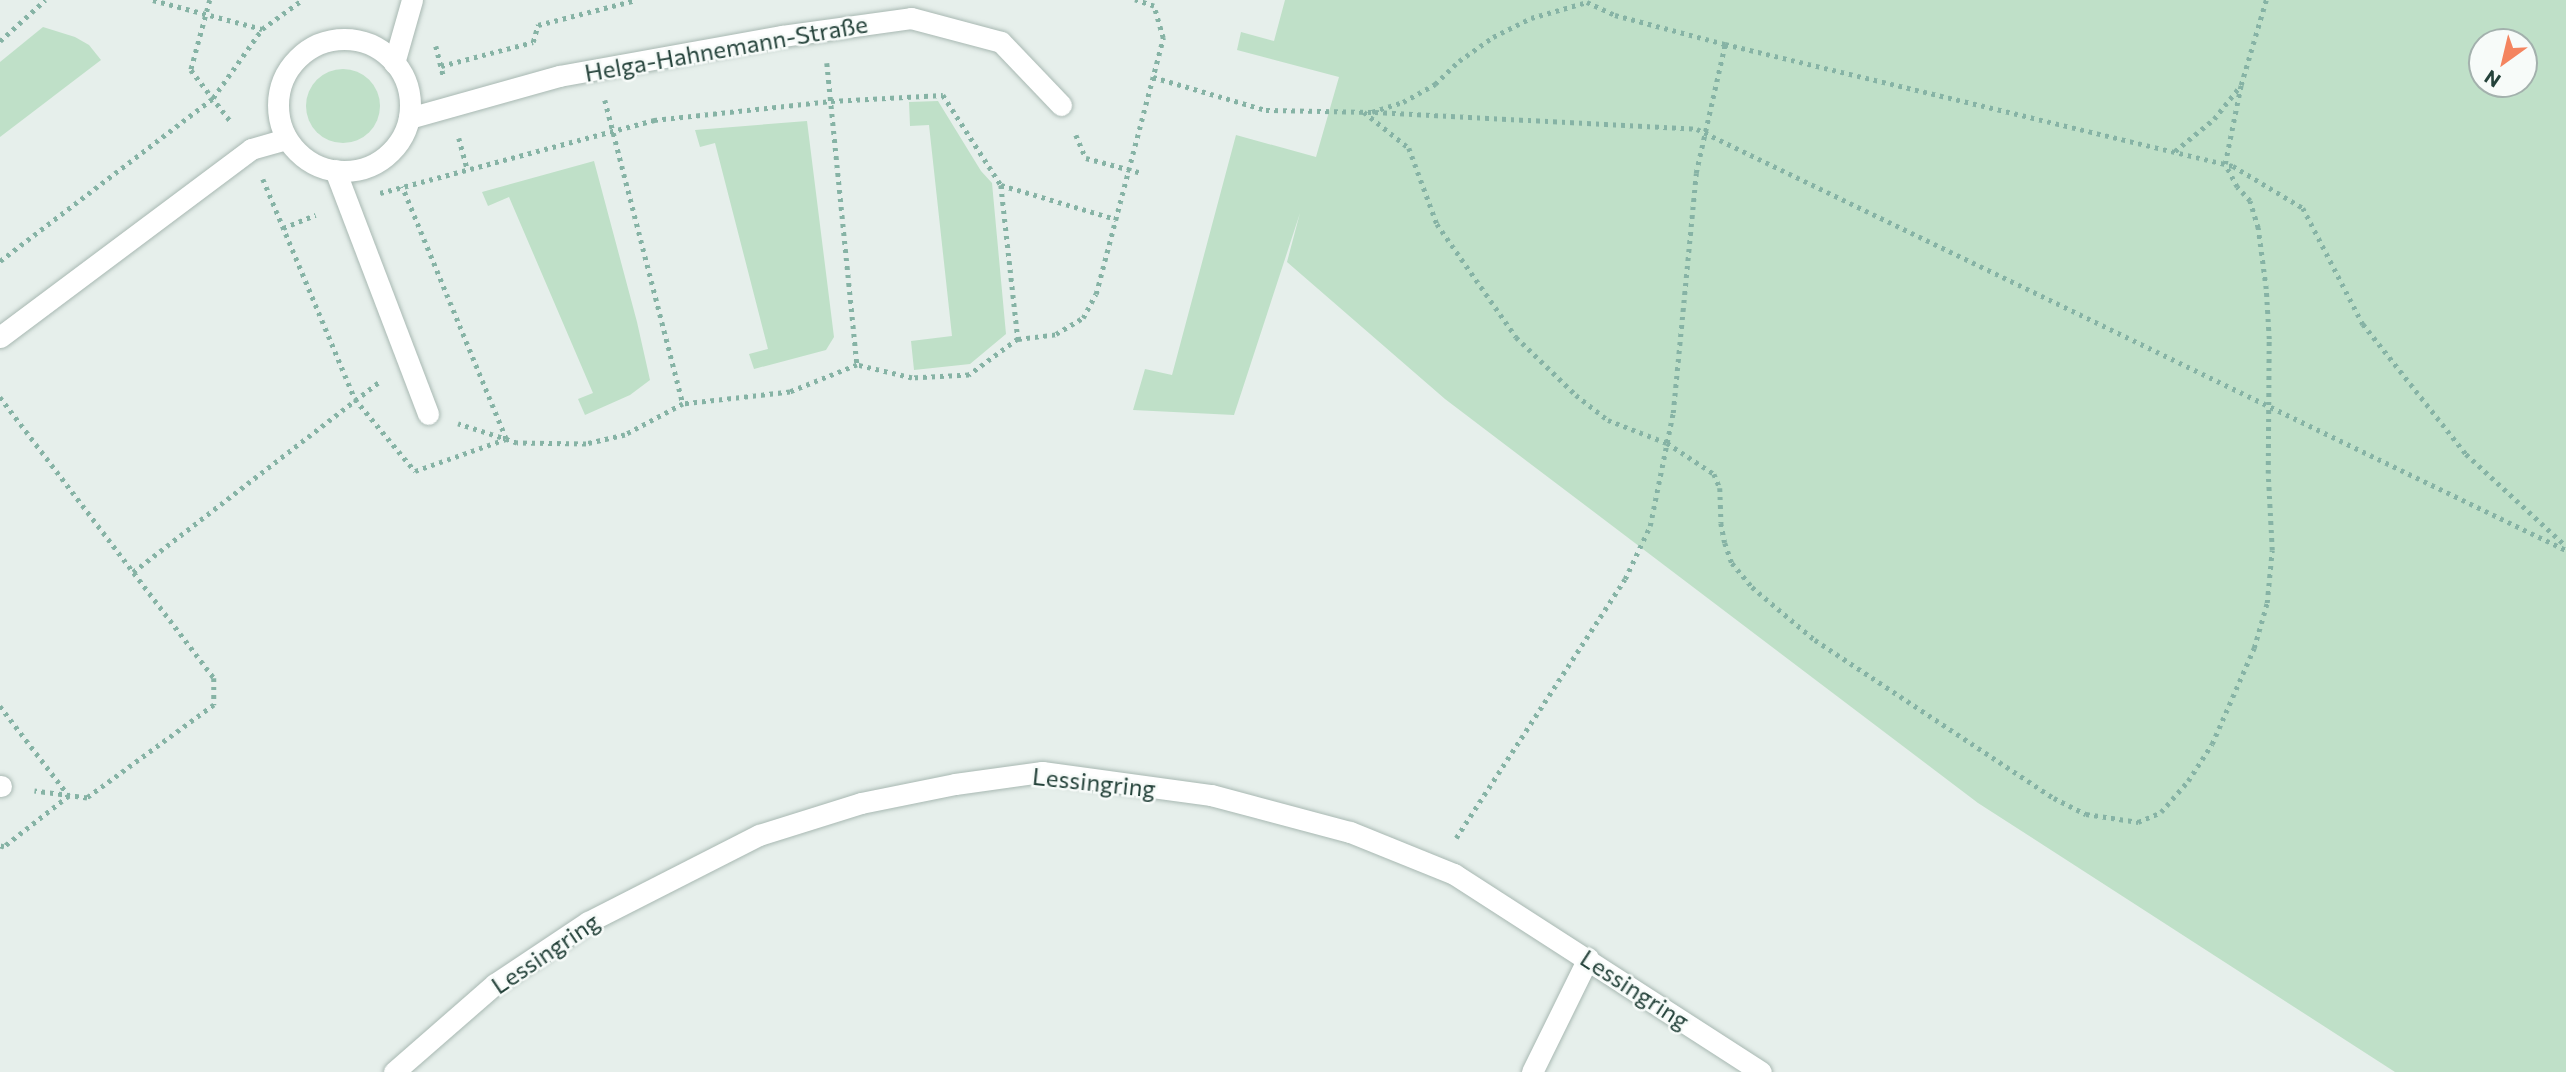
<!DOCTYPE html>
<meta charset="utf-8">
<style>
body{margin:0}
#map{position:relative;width:2566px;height:1072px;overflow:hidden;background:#e6efeb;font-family:Commissioner,sans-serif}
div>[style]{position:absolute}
.green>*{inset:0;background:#bfe0c8}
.round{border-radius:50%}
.path>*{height:4.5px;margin-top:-2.25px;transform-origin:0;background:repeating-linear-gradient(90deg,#86b3a5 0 3.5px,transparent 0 8.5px)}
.roads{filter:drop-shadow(0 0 2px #a8b8b2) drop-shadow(0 0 2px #a8b8b2)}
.street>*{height:21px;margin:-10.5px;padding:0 10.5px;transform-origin:10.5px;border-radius:10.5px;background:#fff}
.street>.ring{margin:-10.5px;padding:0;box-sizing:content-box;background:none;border:21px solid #fff;border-radius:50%}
span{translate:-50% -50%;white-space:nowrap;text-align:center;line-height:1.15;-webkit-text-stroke:5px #f7fbf9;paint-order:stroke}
.street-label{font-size:24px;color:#24423a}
.north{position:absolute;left:2468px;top:28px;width:70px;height:70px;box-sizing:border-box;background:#f7fbf9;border:2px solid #a3b1ad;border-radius:50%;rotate:214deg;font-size:19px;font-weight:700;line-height:28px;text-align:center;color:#24423a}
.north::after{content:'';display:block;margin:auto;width:24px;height:32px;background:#f4845f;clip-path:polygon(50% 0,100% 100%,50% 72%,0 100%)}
</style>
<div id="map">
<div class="green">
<i style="clip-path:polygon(evenodd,1285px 0,2566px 0,2566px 1072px,2395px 1072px,1978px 803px,1445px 399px,1287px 262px,1300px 213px,1234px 415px,1133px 410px,1145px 369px,1172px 375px,1236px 135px,1316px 157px,1339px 77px,1237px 50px,1241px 32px,1274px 41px,1285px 0,2524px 42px,2524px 84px,2482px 84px,2482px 42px,2524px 42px)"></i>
<i style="clip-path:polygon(43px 27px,75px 37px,89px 45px,101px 60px,0 137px,0 62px)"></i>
<i class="round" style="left:306px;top:69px;width:74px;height:74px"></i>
<i style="clip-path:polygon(938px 101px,981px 171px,992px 183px,1006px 334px,970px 364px,914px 370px,911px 341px,952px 336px,929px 125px,910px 126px,909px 102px)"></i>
<i style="clip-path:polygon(807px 121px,834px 337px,826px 350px,754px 369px,749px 354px,768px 349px,715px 143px,700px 147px,695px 130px)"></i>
<i style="clip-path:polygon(594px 161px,637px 322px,650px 380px,630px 395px,585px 415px,578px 399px,593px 393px,509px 197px,488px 206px,482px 192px)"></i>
</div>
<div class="path">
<i style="left:153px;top:0;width:113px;rotate:14.9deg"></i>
<i style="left:210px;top:0;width:73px;rotate:105.2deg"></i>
<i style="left:191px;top:70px;width:67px;rotate:52.3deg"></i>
<i style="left:0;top:41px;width:61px;rotate:-42.3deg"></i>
<i style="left:436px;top:46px;width:30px;rotate:76deg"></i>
<i style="left:827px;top:63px;width:303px;rotate:84.3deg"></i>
<i style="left:441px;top:66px;width:95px;rotate:-14.6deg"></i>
<i style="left:533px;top:42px;width:18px;rotate:-74deg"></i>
<i style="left:538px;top:25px;width:101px;rotate:-14.3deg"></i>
<i style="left:1153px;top:77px;width:118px;rotate:16.3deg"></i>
<i style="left:1266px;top:110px;width:106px;rotate:1.1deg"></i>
<i style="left:1372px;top:112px;width:33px;rotate:-18deg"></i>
<i style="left:1403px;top:102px;width:37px;rotate:-29deg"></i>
<i style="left:1435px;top:84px;width:33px;rotate:-44deg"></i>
<i style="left:1459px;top:61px;width:42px;rotate:-35.2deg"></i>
<i style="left:1493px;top:37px;width:42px;rotate:-26.6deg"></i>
<i style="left:1531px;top:18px;width:58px;rotate:-15.9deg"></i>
<i style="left:1587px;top:2px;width:31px;rotate:25deg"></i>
<i style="left:1615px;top:15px;width:114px;rotate:14.8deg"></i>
<i style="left:1725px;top:44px;width:522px;rotate:13.5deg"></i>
<i style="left:2233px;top:166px;width:82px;rotate:31deg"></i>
<i style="left:2303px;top:208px;width:131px;rotate:62.7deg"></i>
<i style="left:2363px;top:324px;width:166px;rotate:51.6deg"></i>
<i style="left:2466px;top:454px;width:136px;rotate:42.6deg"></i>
<i style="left:605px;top:100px;width:314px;rotate:75.6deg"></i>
<i style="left:1364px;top:112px;width:58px;rotate:38.7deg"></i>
<i style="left:1409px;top:148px;width:81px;rotate:69.8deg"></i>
<i style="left:1437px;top:224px;width:138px;rotate:55deg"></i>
<i style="left:1516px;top:337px;width:83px;rotate:44deg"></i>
<i style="left:1576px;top:395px;width:41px;rotate:38deg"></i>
<i style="left:1608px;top:420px;width:63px;rotate:21.3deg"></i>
<i style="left:1667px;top:443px;width:56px;rotate:33.4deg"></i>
<i style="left:1714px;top:474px;width:15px;rotate:67deg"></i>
<i style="left:1720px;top:488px;width:35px;rotate:88deg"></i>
<i style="left:1721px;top:523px;width:20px;rotate:79deg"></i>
<i style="left:1725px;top:543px;width:21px;rotate:71deg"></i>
<i style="left:1732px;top:563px;width:31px;rotate:50deg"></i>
<i style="left:1752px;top:587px;width:82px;rotate:40.1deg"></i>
<i style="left:1815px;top:640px;width:287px;rotate:33.5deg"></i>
<i style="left:2054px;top:798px;width:36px;rotate:27deg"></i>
<i style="left:2086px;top:814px;width:53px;rotate:8.7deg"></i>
<i style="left:2138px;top:822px;width:25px;rotate:-23deg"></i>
<i style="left:2161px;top:812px;width:41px;rotate:-48.9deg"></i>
<i style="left:2188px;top:781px;width:44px;rotate:-57deg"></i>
<i style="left:2212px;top:744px;width:105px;rotate:-66.4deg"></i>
<i style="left:2254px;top:648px;width:47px;rotate:-73.9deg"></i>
<i style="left:2267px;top:603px;width:53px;rotate:-84.6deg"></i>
<i style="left:2272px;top:550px;width:77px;rotate:-93deg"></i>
<i style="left:2268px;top:473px;width:134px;rotate:-89.6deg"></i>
<i style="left:2269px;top:339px;width:50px;rotate:-93.4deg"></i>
<i style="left:2266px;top:289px;width:62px;rotate:-97.5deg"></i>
<i style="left:2258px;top:228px;width:28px;rotate:-107deg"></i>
<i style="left:2250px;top:201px;width:19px;rotate:-133deg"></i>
<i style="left:2237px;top:187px;width:26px;rotate:-118deg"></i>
<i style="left:2225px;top:164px;width:81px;rotate:-78.6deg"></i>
<i style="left:1375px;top:112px;width:322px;rotate:3deg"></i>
<i style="left:1697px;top:129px;width:966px;rotate:25.85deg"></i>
<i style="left:1076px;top:135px;width:25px;rotate:67deg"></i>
<i style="left:1086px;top:158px;width:58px;rotate:15deg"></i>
<i style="left:459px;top:138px;width:31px;rotate:75deg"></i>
<i style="left:2175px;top:151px;width:50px;rotate:-39.4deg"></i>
<i style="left:2214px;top:119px;width:43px;rotate:-51.5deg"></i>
<i style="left:2241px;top:85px;width:89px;rotate:-73.6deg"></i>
<i style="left:263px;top:179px;width:238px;rotate:67.3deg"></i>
<i style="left:355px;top:399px;width:94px;rotate:50.2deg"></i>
<i style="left:415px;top:471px;width:96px;rotate:-19.4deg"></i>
<i style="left:506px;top:439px;width:273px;rotate:-112.4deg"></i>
<i style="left:1001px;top:185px;width:120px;rotate:16.5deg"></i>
<i style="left:380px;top:193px;width:284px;rotate:-14.9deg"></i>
<i style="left:654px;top:120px;width:178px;rotate:-6.1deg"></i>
<i style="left:831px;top:101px;width:112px;rotate:-3.1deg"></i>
<i style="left:943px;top:95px;width:107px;rotate:57.2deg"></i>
<i style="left:1001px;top:185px;width:155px;rotate:83.7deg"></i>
<i style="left:1018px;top:339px;width:61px;rotate:143.7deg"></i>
<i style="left:969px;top:375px;width:57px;rotate:177deg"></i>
<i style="left:912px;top:378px;width:57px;rotate:-166.7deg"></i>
<i style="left:857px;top:365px;width:72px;rotate:158.1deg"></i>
<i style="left:790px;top:392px;width:108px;rotate:173.6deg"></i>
<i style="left:683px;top:404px;width:66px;rotate:151.9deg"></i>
<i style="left:625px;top:435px;width:40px;rotate:167deg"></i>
<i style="left:586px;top:444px;width:69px;rotate:-179.2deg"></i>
<i style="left:517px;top:443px;width:62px;rotate:-162.1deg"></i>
<i style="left:283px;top:228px;width:35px;rotate:-22deg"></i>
<i style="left:0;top:261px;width:268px;rotate:-37.4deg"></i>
<i style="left:213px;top:98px;width:85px;rotate:-54.6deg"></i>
<i style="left:262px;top:29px;width:49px;rotate:-35.9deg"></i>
<i style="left:1018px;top:339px;width:38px;rotate:-7deg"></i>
<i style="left:1056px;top:334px;width:31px;rotate:-31deg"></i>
<i style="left:1083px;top:318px;width:27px;rotate:-62deg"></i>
<i style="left:1096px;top:294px;width:265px;rotate:-75.3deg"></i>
<i style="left:1163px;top:38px;width:33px;rotate:-106deg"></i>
<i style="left:1154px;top:6px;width:20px;rotate:-162deg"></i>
<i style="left:0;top:397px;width:353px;rotate:52.7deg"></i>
<i style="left:214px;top:678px;width:27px;rotate:90deg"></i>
<i style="left:214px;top:705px;width:157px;rotate:143.8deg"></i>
<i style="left:87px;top:798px;width:53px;rotate:-172.5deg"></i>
<i style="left:133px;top:572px;width:314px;rotate:-37.7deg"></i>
<i style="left:0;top:706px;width:113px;rotate:52.5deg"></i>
<i style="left:69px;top:796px;width:83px;rotate:141.9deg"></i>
<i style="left:4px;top:847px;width:4px;rotate:-166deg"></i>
<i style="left:1456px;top:838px;width:309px;rotate:-56.9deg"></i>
<i style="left:1625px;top:579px;width:59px;rotate:-64.7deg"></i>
<i style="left:1650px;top:526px;width:115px;rotate:-78.5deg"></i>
<i style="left:1673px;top:413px;width:241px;rotate:-84.5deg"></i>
<i style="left:1696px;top:173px;width:132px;rotate:-77.3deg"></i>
</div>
<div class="roads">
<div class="street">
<i class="ring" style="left:278px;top:39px;width:111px;height:111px"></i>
<i style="left:394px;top:63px;width:66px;rotate:-74.1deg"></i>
<i style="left:409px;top:118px;width:156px;rotate:-15.6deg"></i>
<i style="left:559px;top:76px;width:227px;rotate:-10.2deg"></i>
<i style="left:782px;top:36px;width:130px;rotate:-7.9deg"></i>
<i style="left:911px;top:18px;width:93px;rotate:14.9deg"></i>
<i style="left:1001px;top:42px;width:87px;rotate:46.4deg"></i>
<i style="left:335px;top:170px;width:261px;rotate:69.1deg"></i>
<i style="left:0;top:337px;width:314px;rotate:-36.8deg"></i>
<i style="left:251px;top:149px;width:37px;rotate:-16deg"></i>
<i style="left:0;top:786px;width:1px"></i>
<i style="left:394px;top:1072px;width:134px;rotate:-41.1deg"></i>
<i style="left:495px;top:984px;width:112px;rotate:-33.7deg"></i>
<i style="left:588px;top:922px;width:192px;rotate:-27deg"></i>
<i style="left:759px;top:835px;width:107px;rotate:-17.4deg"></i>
<i style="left:861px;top:803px;width:96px;rotate:-11.4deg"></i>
<i style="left:955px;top:784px;width:88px;rotate:-7.9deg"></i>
<i style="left:1042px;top:772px;width:171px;rotate:7.8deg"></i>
<i style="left:1211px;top:795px;width:144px;rotate:14.9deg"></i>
<i style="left:1350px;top:832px;width:112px;rotate:22deg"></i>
<i style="left:1454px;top:874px;width:365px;rotate:32.8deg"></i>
<i style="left:1532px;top:1072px;width:127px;rotate:-63.8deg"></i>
</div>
</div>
<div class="street-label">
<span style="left:726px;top:48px;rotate:-10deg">Helga-Hahnemann-Straße</span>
<span style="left:1094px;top:782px;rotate:6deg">Lessingring</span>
<span style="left:545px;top:953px;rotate:-34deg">Lessingring</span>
<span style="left:1635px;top:989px;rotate:33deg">Lessingring</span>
</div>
<div class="north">N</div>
</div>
